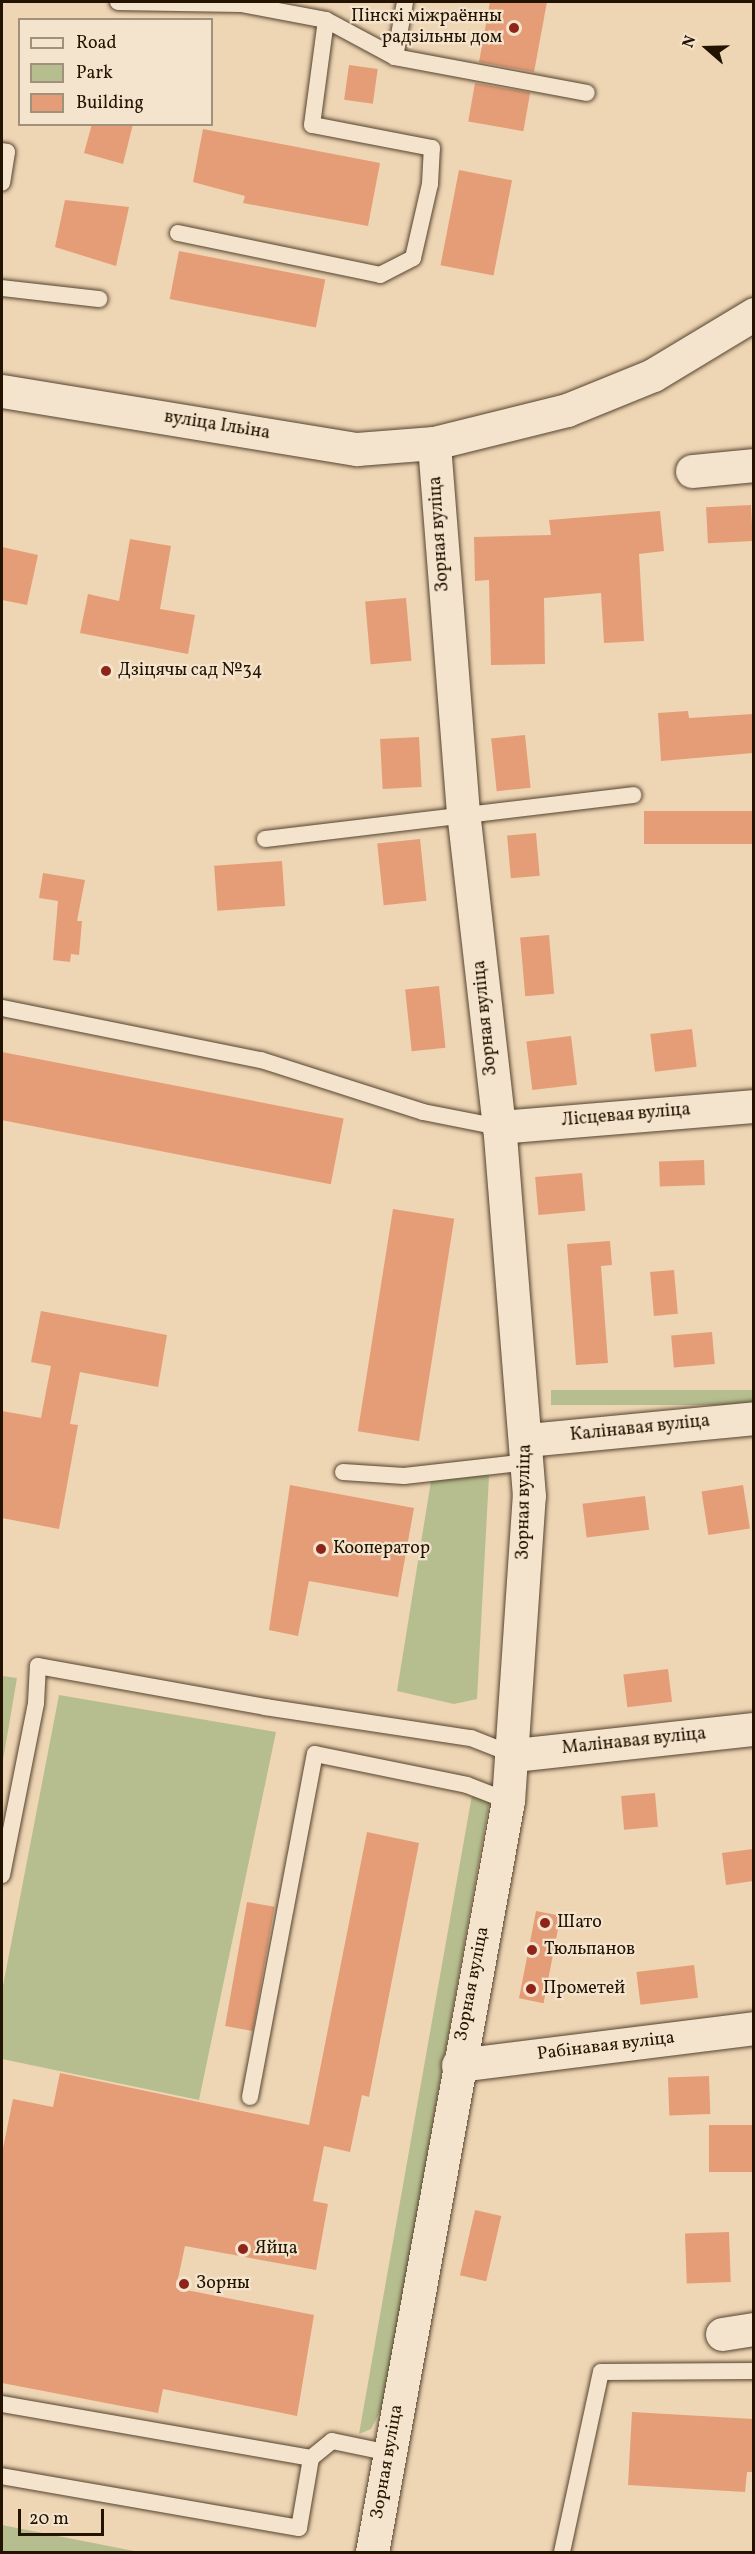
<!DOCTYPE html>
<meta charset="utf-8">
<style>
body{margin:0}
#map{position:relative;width:755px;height:2554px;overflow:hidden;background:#eed5b4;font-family:Vollkorn,serif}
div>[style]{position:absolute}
.green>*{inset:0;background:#b6be8f;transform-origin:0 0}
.building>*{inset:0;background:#e59d77;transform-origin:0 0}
.roads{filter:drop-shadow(0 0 2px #56442e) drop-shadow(0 0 2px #56442e)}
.service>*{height:16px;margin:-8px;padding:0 8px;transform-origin:8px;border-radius:8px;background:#f4e4ce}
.minor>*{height:33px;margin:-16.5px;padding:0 16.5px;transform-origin:16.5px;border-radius:16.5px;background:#f4e4ce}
.tertiary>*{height:33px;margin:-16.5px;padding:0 16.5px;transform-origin:16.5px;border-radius:16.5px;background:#f4e4ce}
.dots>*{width:16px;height:16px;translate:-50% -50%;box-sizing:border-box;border:3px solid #f4e4ce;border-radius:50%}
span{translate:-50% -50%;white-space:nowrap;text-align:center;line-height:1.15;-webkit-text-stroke:4.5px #f4e4ce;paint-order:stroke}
.poi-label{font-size:18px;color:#231401}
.right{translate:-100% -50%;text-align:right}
.left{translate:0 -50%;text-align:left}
.street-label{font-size:18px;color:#231401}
.frame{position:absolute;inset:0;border:3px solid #231401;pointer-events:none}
.legend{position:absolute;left:18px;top:18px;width:195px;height:108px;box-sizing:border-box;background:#f4e4ce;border:2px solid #a0917c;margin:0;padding:8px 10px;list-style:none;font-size:18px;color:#231401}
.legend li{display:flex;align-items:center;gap:12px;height:30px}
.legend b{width:30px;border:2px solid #a0917c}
.north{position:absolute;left:677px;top:18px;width:60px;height:60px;-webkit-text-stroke:4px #f4e4ce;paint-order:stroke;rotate:290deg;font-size:16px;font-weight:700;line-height:24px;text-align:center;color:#231401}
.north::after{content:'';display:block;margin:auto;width:21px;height:27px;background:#231401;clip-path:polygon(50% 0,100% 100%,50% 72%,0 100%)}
.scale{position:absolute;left:18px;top:2509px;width:86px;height:27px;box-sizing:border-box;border:3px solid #231401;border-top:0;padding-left:8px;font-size:18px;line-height:21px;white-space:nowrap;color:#231401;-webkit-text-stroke:4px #f4e4ce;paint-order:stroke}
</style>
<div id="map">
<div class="green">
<i style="left:753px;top:1390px;width:15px;height:202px;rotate:90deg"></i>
<i style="clip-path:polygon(482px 1474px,489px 1476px,477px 1699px,454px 1704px,397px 1691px,431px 1481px)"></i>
<i style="clip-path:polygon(2px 1676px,17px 1678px,2px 1766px)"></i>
<i style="clip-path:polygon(59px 1695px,276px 1732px,199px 2100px,2px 2059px,2px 1991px)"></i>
<i style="clip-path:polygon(472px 1795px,490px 1798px,383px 2406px,371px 2429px,359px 2434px)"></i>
<i style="clip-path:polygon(2px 2525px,139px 2552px,2px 2552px)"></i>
</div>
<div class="building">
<i style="clip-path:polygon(490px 2px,547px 2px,534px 72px,479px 62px)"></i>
<i style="left:349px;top:65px;width:29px;height:35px;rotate:8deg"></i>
<i style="left:475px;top:83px;width:56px;height:39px;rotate:10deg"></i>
<i style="clip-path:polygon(92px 124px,133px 124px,123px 164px,84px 153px)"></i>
<i style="clip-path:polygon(203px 129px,380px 163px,368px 226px,243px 203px,245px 196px,193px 182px)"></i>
<i style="left:459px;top:170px;width:54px;height:97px;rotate:11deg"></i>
<i style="clip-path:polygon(65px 200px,129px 207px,116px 266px,55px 247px)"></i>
<i style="left:179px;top:251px;width:149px;height:49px;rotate:11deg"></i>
<i style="left:751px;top:505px;width:36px;height:45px;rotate:87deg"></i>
<i style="clip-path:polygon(660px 511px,664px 551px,639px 554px,644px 641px,604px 643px,601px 593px,544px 598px,545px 664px,491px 665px,489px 580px,475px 581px,474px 537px,551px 535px,549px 520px)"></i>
<i style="clip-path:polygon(130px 539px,171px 546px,160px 609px,195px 615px,188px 654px,80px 633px,88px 594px,119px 601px)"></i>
<i style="clip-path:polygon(2px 547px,38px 555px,27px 605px,2px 600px)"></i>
<i style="left:406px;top:598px;width:63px;height:41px;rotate:85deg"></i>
<i style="clip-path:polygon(688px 711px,689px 718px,753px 714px,753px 753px,661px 761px,658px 713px)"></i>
<i style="left:525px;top:735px;width:53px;height:34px;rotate:84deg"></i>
<i style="left:419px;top:737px;width:50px;height:39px;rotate:87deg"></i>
<i style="left:753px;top:811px;width:33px;height:109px;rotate:90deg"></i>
<i style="left:536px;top:833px;width:43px;height:29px;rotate:85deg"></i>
<i style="left:420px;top:839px;width:62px;height:43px;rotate:84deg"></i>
<i style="left:282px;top:861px;width:45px;height:68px;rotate:86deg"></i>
<i style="clip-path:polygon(43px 873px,85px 880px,77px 921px,82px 921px,79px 955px,71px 954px,70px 962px,53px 960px,58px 901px,39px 898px)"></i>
<i style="left:549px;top:935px;width:59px;height:29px;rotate:85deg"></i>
<i style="left:439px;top:986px;width:62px;height:34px;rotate:84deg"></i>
<i style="left:692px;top:1029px;width:38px;height:42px;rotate:83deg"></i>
<i style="left:571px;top:1036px;width:49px;height:45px;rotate:83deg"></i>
<i style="left:2px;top:1052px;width:348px;height:67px;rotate:11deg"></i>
<i style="left:704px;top:1160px;width:25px;height:45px;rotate:88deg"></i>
<i style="left:582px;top:1173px;width:38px;height:47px;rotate:85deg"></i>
<i style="left:393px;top:1209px;width:62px;height:225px;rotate:9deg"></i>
<i style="clip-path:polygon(610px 1241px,612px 1265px,601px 1266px,608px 1363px,576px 1365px,567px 1244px)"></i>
<i style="left:674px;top:1270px;width:44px;height:24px;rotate:85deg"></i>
<i style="clip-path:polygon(41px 1311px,167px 1335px,158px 1387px,80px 1372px,70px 1424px,78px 1425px,59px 1529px,2px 1518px,2px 1411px,41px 1418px,51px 1366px,31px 1362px)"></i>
<i style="left:712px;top:1332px;width:32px;height:41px;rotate:85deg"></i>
<i style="clip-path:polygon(290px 1485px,414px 1508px,398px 1597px,309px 1581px,298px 1636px,269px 1630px)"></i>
<i style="left:743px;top:1485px;width:44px;height:42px;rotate:81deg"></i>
<i style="left:645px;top:1496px;width:34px;height:63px;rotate:83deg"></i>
<i style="left:668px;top:1669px;width:33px;height:45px;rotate:83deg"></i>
<i style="left:655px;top:1793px;width:34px;height:34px;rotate:85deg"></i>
<i style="clip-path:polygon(367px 1832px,419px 1843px,369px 2097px,362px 2095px,350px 2152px,324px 2146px,313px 2201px,328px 2204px,316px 2270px,185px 2246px,176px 2288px,314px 2315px,297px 2416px,163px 2389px,158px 2413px,2px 2383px,2px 2153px,13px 2099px,53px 2107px,60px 2073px,309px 2125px)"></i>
<i style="clip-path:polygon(753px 1849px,753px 1881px,726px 1885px,722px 1853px)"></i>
<i style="left:247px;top:1902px;width:28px;height:126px;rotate:10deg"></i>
<i style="left:536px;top:1911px;width:25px;height:89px;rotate:11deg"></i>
<i style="left:694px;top:1965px;width:33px;height:58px;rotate:83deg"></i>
<i style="left:709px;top:2076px;width:38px;height:41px;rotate:88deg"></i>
<i style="left:753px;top:2125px;width:47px;height:44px;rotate:90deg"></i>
<i style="left:475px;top:2210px;width:27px;height:67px;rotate:13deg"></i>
<i style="left:729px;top:2232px;width:50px;height:44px;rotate:88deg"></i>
<i style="clip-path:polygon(632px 2412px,753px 2419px,753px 2472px,747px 2472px,745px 2492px,628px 2485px)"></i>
</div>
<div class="roads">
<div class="service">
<i style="left:118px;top:2px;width:123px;rotate:0.9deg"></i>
<i style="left:241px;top:4px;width:86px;rotate:10.7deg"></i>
<i style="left:395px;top:57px;width:56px;rotate:-79.7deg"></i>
<i style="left:2px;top:151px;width:5px;rotate:11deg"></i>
<i style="left:7px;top:152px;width:31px;rotate:99deg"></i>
<i style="left:178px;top:233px;width:206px;rotate:11.7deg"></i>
<i style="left:380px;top:275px;width:37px;rotate:-27deg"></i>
<i style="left:413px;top:258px;width:76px;rotate:-77.1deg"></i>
<i style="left:430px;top:184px;width:36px;rotate:-87deg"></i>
<i style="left:432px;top:148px;width:122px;rotate:-169.1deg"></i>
<i style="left:312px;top:125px;width:106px;rotate:-82.4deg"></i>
<i style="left:326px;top:20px;width:78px;rotate:28.2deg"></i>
<i style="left:395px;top:57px;width:195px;rotate:10.6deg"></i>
<i style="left:2px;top:288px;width:98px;rotate:6.5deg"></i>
<i style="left:265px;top:839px;width:371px;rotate:-6.8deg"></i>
<i style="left:2px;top:1008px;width:264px;rotate:11.4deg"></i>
<i style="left:261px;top:1060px;width:170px;rotate:17.8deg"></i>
<i style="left:423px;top:1112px;width:77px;rotate:11.2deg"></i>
<i style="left:343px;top:1472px;width:61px;rotate:3.8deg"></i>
<i style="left:404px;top:1476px;width:125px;rotate:-6.4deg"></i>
<i style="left:2px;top:1875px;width:175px;rotate:-78.8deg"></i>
<i style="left:36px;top:1703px;width:37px;rotate:-87deg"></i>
<i style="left:38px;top:1666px;width:231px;rotate:10.2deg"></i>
<i style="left:265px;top:1707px;width:208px;rotate:8.6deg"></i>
<i style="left:471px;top:1738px;width:46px;rotate:21.6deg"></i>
<i style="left:250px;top:2097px;width:349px;rotate:-79.3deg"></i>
<i style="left:315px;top:1754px;width:155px;rotate:11.5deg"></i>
<i style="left:467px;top:1785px;width:44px;rotate:21.3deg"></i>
<i style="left:2px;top:2404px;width:314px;rotate:9.9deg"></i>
<i style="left:311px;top:2458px;width:71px;rotate:99.7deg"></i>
<i style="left:299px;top:2528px;width:302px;rotate:-170.1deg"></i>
<i style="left:311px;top:2458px;width:27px;rotate:-39deg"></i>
<i style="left:332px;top:2441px;width:59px;rotate:11.7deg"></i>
<i style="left:562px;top:2552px;width:184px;rotate:-77.8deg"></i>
<i style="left:601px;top:2372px;width:153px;rotate:-0.4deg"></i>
</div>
<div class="minor">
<i style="left:692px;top:471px;width:62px;rotate:-5.5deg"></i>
<i style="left:499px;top:1127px;width:256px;rotate:-4.7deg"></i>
<i style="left:527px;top:1440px;width:228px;rotate:-5.5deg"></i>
<i style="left:514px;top:1755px;width:241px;rotate:-6.2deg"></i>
<i style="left:458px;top:2065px;width:298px;rotate:-7.1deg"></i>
<i style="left:722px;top:2334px;width:32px;rotate:-9deg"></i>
</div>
<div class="tertiary">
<i style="left:2px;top:391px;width:360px;rotate:9.3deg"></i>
<i style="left:357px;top:449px;width:77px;rotate:-4.5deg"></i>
<i style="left:434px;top:443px;width:137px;rotate:-13.9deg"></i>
<i style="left:567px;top:410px;width:93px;rotate:-22.1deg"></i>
<i style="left:653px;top:375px;width:118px;rotate:-31.1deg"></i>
<i style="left:372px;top:2552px;width:763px;rotate:-79.74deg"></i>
<i style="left:508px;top:1801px;width:306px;rotate:-86.1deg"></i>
<i style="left:529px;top:1496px;width:370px;rotate:-94.6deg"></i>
<i style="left:499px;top:1127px;width:316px;rotate:-96.5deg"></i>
<i style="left:463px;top:813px;width:371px;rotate:-94.5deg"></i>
</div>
</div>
<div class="dots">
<i style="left:514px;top:28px;background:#8f2418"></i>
<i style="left:106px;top:671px;background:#8f2418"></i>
<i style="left:321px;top:1549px;background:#8f2418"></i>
<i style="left:545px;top:1923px;background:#8f2418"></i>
<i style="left:532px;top:1950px;background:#8f2418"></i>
<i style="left:531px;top:1989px;background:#8f2418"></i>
<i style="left:243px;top:2249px;background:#8f2418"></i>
<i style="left:184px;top:2284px;background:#8f2418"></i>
</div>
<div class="poi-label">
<span class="right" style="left:502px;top:28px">Пінскі міжраённы<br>радзільны дом</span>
<span class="left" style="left:118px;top:671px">Дзіцячы сад №34</span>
<span class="left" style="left:333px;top:1549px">Кооператор</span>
<span class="left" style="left:557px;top:1923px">Шато</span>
<span class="left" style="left:544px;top:1950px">Тюльпанов</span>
<span class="left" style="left:543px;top:1989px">Прометей</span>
<span class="left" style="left:255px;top:2249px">Яйца</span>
<span class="left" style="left:196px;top:2284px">Зорны</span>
</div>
<div class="street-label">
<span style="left:217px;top:426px;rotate:9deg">вуліца Ільіна</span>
<span style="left:440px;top:534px;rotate:-94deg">Зорная вуліца</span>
<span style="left:486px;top:1018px;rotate:-96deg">Зорная вуліца</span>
<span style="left:626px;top:1116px;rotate:-5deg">Лісцевая вуліца</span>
<span style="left:640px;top:1429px;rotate:-6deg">Калінавая вуліца</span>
<span style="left:525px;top:1502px;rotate:-89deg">Зорная вуліца</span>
<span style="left:634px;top:1742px;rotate:-6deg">Малінавая вуліца</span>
<span style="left:473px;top:1984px;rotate:-79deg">Зорная вуліца</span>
<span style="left:606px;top:2047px;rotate:-7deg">Рабінавая вуліца</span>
<span style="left:388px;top:2462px;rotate:-80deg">Зорная вуліца</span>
</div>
<div class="frame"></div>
<ul class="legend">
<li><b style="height:8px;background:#f4e4ce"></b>Road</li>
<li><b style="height:16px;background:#b6be8f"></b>Park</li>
<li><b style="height:16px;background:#e59d77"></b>Building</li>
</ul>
<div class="north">N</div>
<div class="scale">20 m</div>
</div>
